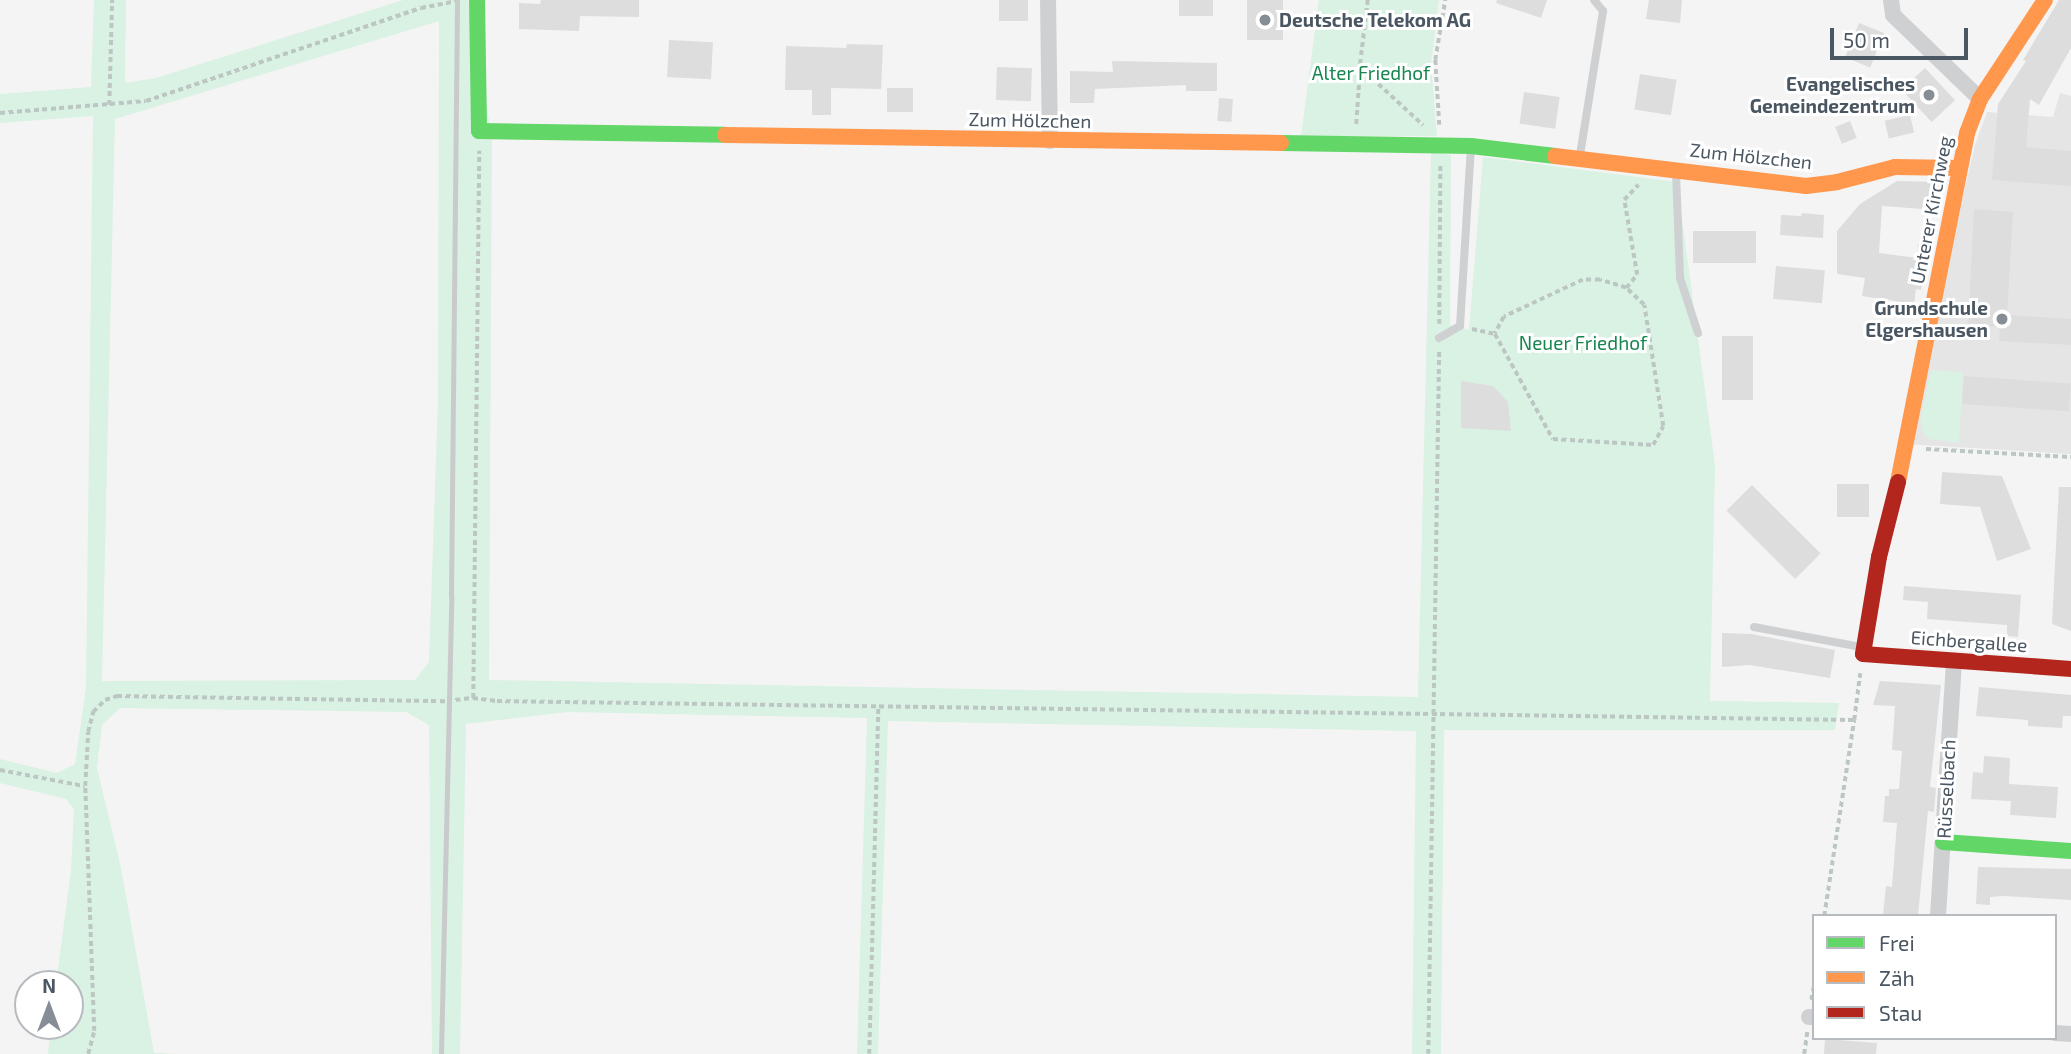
<!DOCTYPE html>
<meta charset="utf-8">
<style>
body{margin:0}
#map{position:relative;width:2071px;height:1054px;overflow:hidden;background:#f4f4f4;font-family:"Exo 2",sans-serif}
div>[style]{position:absolute}
.education>*{inset:0;background:#e6e5e6}
.green>*{inset:0;background:#d9f2e3}
.building>*{inset:0;background:#ddddde;transform-origin:0 0}
.path>*{height:3.5px;margin-top:-1.75px;transform-origin:0;background:repeating-linear-gradient(90deg,#bcc7c4 0 5px,transparent 0 8.5px)}
.lane>*{height:8px;margin:-4px;padding:0 4px;transform-origin:4px;border-radius:4px;background:#ced0d2}
.street>*{height:16px;margin:-8px;padding:0 8px;transform-origin:8px;border-radius:8px;background:#ced0d2}
.fast>*{height:16px;margin:-8px;padding:0 8px;transform-origin:8px;border-radius:8px;background:#63d668}
.slow>*{height:16px;margin:-8px;padding:0 8px;transform-origin:8px;border-radius:8px;background:#ff974d}
.jam>*{height:16px;margin:-8px;padding:0 8px;transform-origin:8px;border-radius:8px;background:#b3261e}
.rail>*{height:5px;margin:-2.5px;padding:0 2.5px;transform-origin:2.5px;border-radius:2.5px;background:#c9cacc}
.dots>*{width:19px;height:19px;translate:-50% -50%;box-sizing:border-box;border:4px solid #fff;border-radius:50%}
span{translate:-50% -50%;white-space:nowrap;text-align:center;line-height:1.15;-webkit-text-stroke:6px #fff;paint-order:stroke}
.poi-label{font-size:19px;color:#4a5661;font-weight:700}
.left{translate:0 -50%;text-align:left}
.right{translate:-100% -50%;text-align:right}
.park-label{font-size:19px;color:#17864f}
.street-label{font-size:19px;color:#4a5661}
.legend{position:absolute;left:1812px;top:914px;width:245px;height:126px;box-sizing:border-box;background:#fff;border:2px solid #b7bbc0;margin:0;padding:9px 12px;list-style:none;font-size:21px;color:#4a5661}
.legend li{display:flex;align-items:center;gap:14px;height:35px}
.legend b{width:35px;border:2px solid #b7bbc0}
.north{position:absolute;left:14px;top:970px;width:70px;height:70px;box-sizing:border-box;background:#fff;border:2px solid #b7bbc0;border-radius:50%;rotate:0deg;font-size:19px;font-weight:700;line-height:28px;text-align:center;color:#4a5661}
.north::after{content:'';display:block;margin:auto;width:24px;height:32px;background:#868d94;clip-path:polygon(50% 0,100% 100%,50% 72%,0 100%)}
.scale{position:absolute;left:1830px;top:28px;width:138px;height:32px;box-sizing:border-box;border:4px solid #4a5661;border-top:0;padding-left:9px;font-size:21px;line-height:24px;white-space:nowrap;color:#4a5661;-webkit-text-stroke:5px #fff;paint-order:stroke}
</style>
<div id="map">
<div class="education">
<i style="clip-path:polygon(2060px 93px,2071px 96px,2071px 454px,1905px 444px,1975px 145px,1987px 112px,2053px 117px)"></i>
</div>
<div class="green">
<i style="clip-path:polygon(evenodd,94px 0,126px 0,125px 83px,156px 78px,403px 0,468px 0,492px 138px,489px 680px,1418px 697px,1431px 152px,1451px 155px,1450px 325px,1469px 330px,1483px 157px,1677px 182px,1715px 465px,1710px 701px,1839px 703px,1835px 730px,1444px 730px,1441px 1054px,1412px 1054px,1416px 731px,888px 721px,878px 1054px,857px 1054px,867px 718px,568px 712px,466px 724px,460px 1054px,432px 1054px,429px 725px,406px 712px,120px 708px,102px 725px,97px 768px,121px 868px,154px 1053px,182px 1054px,48px 1054px,51px 1026px,70px 1026px,70px 984px,56px 984px,71px 870px,74px 809px,66px 799px,0 783px,0 759px,57px 773px,75px 764px,86px 688px,93px 116px,0 123px,0 94px,91px 87px,94px 0,439px 21px,438px 401px,429px 662px,415px 680px,102px 681px,115px 119px,439px 21px)"></i>
<i style="clip-path:polygon(1319px 0,1439px 0,1431px 65px,1437px 136px,1301px 136px)"></i>
<i style="clip-path:polygon(1931px 370px,1963px 372px,1959px 443px,1929px 439px,1923px 432px,1920px 420px)"></i>
</div>
<div class="building">
<i style="clip-path:polygon(541px 0,639px 0,639px 17px,580px 16px,579px 31px,519px 29px,519px 3px,540px 4px)"></i>
<i style="left:999px;top:0;width:29px;height:21px"></i>
<i style="left:1179px;top:0;width:34px;height:16px"></i>
<i style="left:1247px;top:0;width:36px;height:40px"></i>
<i style="clip-path:polygon(1497px 0,1547px 0,1541px 18px,1496px 3px)"></i>
<i style="clip-path:polygon(1649px 0,1682px 0,1680px 23px,1646px 19px)"></i>
<i style="clip-path:polygon(2059px 0,2071px 0,2071px 48px,2039px 105px,2030px 99px,2026px 147px,2071px 151px,2071px 186px,1992px 180px,1998px 104px,2026px 61px,2023px 60px)"></i>
<i style="left:1859px;top:23px;width:27px;height:37px;rotate:22deg"></i>
<i style="left:669px;top:40px;width:44px;height:37px;rotate:3deg"></i>
<i style="clip-path:polygon(847px 44px,883px 45px,881px 89px,831px 88px,831px 115px,812px 115px,812px 90px,785px 90px,786px 46px,846px 48px)"></i>
<i style="clip-path:polygon(1112px 61px,1217px 63px,1217px 91px,1186px 91px,1186px 85px,1095px 89px,1094px 103px,1070px 103px,1070px 71px,1113px 72px)"></i>
<i style="left:997px;top:67px;width:35px;height:33px;rotate:2deg"></i>
<i style="left:1925px;top:68px;width:44px;height:32px;rotate:47deg"></i>
<i style="left:1640px;top:74px;width:37px;height:36px;rotate:9deg"></i>
<i style="left:887px;top:88px;width:26px;height:24px"></i>
<i style="left:1524px;top:92px;width:36px;height:32px;rotate:8deg"></i>
<i style="left:1219px;top:98px;width:14px;height:23px;rotate:4deg"></i>
<i style="left:1910px;top:115px;width:18px;height:26px;rotate:77deg"></i>
<i style="left:1850px;top:121px;width:18px;height:16px;rotate:68deg"></i>
<i style="clip-path:polygon(1897px 181px,1942px 182px,1936px 210px,1882px 206px,1879px 253px,1917px 258px,1918px 244px,1929px 246px,1921px 290px,1916px 289px,1914px 304px,1862px 296px,1865px 278px,1837px 274px,1837px 231px,1860px 204px)"></i>
<i style="clip-path:polygon(1974px 209px,2013px 212px,2007px 315px,2071px 319px,2071px 345px,1999px 341px,2000px 327px,1968px 325px)"></i>
<i style="clip-path:polygon(1802px 213px,1824px 215px,1823px 238px,1780px 235px,1781px 215px,1801px 216px)"></i>
<i style="left:1693px;top:231px;width:63px;height:32px"></i>
<i style="left:1776px;top:266px;width:49px;height:33px;rotate:5deg"></i>
<i style="left:1722px;top:336px;width:31px;height:64px"></i>
<i style="left:1964px;top:376px;width:107px;height:28px;rotate:4deg"></i>
<i style="clip-path:polygon(1461px 381px,1493px 386px,1508px 402px,1511px 431px,1461px 428px)"></i>
<i style="clip-path:polygon(1942px 472px,2002px 476px,2031px 549px,1997px 561px,1980px 507px,1940px 504px)"></i>
<i style="left:1837px;top:484px;width:32px;height:33px"></i>
<i style="left:1752px;top:485px;width:97px;height:36px;rotate:45deg"></i>
<i style="clip-path:polygon(2059px 487px,2071px 487px,2071px 631px,2052px 624px)"></i>
<i style="clip-path:polygon(1904px 586px,2021px 595px,2018px 637px,2007px 636px,2007px 625px,1927px 619px,1928px 602px,1903px 600px)"></i>
<i style="clip-path:polygon(1722px 633px,1751px 634px,1835px 650px,1830px 678px,1750px 665px,1722px 667px)"></i>
<i style="clip-path:polygon(1880px 681px,1941px 685px,1930px 787px,1936px 788px,1934px 812px,1928px 811px,1918px 916px,1883px 915px,1886px 886px,1892px 887px,1897px 823px,1883px 822px,1885px 796px,1889px 796px,1889px 789px,1899px 789px,1902px 751px,1892px 750px,1895px 706px,1873px 705px)"></i>
<i style="clip-path:polygon(1979px 687px,2071px 695px,2071px 716px,2063px 716px,2062px 728px,2028px 726px,2028px 720px,1976px 716px)"></i>
<i style="clip-path:polygon(1984px 756px,2010px 758px,2009px 784px,2058px 787px,2056px 818px,2010px 815px,2011px 801px,1971px 799px,1973px 772px,1983px 773px)"></i>
<i style="clip-path:polygon(1978px 867px,2071px 869px,2071px 900px,2004px 896px,1990px 897px,1990px 905px,1976px 904px)"></i>
<i style="clip-path:polygon(1825px 1039px,1877px 1043px,1876px 1054px,1824px 1054px)"></i>
</div>
<div class="path">
<i style="left:1368px;top:0;width:67px;rotate:96.8deg"></i>
<i style="left:1360px;top:67px;width:86px;rotate:42.6deg"></i>
<i style="left:109px;top:105px;width:105px;rotate:-88.4deg"></i>
<i style="left:0;top:113px;width:146px;rotate:-4.7deg"></i>
<i style="left:146px;top:101px;width:290px;rotate:-18.7deg"></i>
<i style="left:421px;top:8px;width:38px;rotate:-11deg"></i>
<i style="left:1356px;top:124px;width:57px;rotate:-86deg"></i>
<i style="left:1439px;top:125px;width:65px;rotate:-93.5deg"></i>
<i style="left:1435px;top:60px;width:61px;rotate:-80.5deg"></i>
<i style="left:1626px;top:288px;width:17px;rotate:-50deg"></i>
<i style="left:1637px;top:275px;width:76px;rotate:-99.8deg"></i>
<i style="left:1624px;top:200px;width:21px;rotate:-47deg"></i>
<i style="left:1439px;top:324px;width:160px;rotate:-89.6deg"></i>
<i style="left:1472px;top:329px;width:24px;rotate:12deg"></i>
<i style="left:1495px;top:334px;width:120px;rotate:61.1deg"></i>
<i style="left:1553px;top:439px;width:100px;rotate:3.4deg"></i>
<i style="left:1653px;top:445px;width:21px;rotate:-62deg"></i>
<i style="left:1663px;top:426px;width:122px;rotate:-98.9deg"></i>
<i style="left:1644px;top:305px;width:25px;rotate:-137deg"></i>
<i style="left:1626px;top:288px;width:27px;rotate:-163deg"></i>
<i style="left:1600px;top:280px;width:17px;rotate:180deg"></i>
<i style="left:1583px;top:280px;width:87px;rotate:154.9deg"></i>
<i style="left:1504px;top:317px;width:19px;rotate:118deg"></i>
<i style="left:1926px;top:449px;width:145px;rotate:3.2deg"></i>
<i style="left:473px;top:698px;width:547px;rotate:-89.37deg"></i>
<i style="left:0;top:770px;width:86px;rotate:10.8deg"></i>
<i style="left:1824px;top:916px;width:198px;rotate:-81.3deg"></i>
<i style="left:1811px;top:1000px;width:15px;rotate:-79deg"></i>
<i style="left:88px;top:1054px;width:24px;rotate:-75deg"></i>
<i style="left:94px;top:1031px;width:245px;rotate:-92.1deg"></i>
<i style="left:85px;top:786px;width:54px;rotate:-86.8deg"></i>
<i style="left:88px;top:732px;width:21px;rotate:-76deg"></i>
<i style="left:93px;top:712px;width:17px;rotate:-45deg"></i>
<i style="left:105px;top:700px;width:13px;rotate:-18deg"></i>
<i style="left:117px;top:696px;width:330px;rotate:0.9deg"></i>
<i style="left:447px;top:701px;width:26px;rotate:-7deg"></i>
<i style="left:473px;top:698px;width:24px;rotate:7deg"></i>
<i style="left:497px;top:701px;width:1357px;rotate:0.8deg"></i>
<i style="left:1854px;top:720px;width:47px;rotate:-82.7deg"></i>
<i style="left:869px;top:1054px;width:347px;rotate:-88.5deg"></i>
<i style="left:1428px;top:1054px;width:705px;rotate:-89.11deg"></i>
<i style="left:1804px;top:1054px;width:22px;rotate:-82deg"></i>
</div>
<div class="lane">
<i style="left:1580px;top:155px;width:146px;rotate:-80.9deg"></i>
<i style="left:1603px;top:11px;width:14px;rotate:-129deg"></i>
<i style="left:1676px;top:173px;width:105px;rotate:87.8deg"></i>
<i style="left:1680px;top:278px;width:58px;rotate:71.9deg"></i>
<i style="left:1439px;top:338px;width:24px;rotate:-30deg"></i>
<i style="left:1460px;top:326px;width:179px;rotate:-86.5deg"></i>
<i style="left:1754px;top:627px;width:109px;rotate:10.6deg"></i>
</div>
<div class="street">
<i style="left:1048px;top:0;width:141px;rotate:89.2deg"></i>
<i style="left:1891px;top:0;width:15px;rotate:82deg"></i>
<i style="left:1893px;top:15px;width:121px;rotate:44deg"></i>
<i style="left:1938px;top:916px;width:256px;rotate:-86.4deg"></i>
<i style="left:1809px;top:1017px;width:5px"></i>
<i style="left:2055px;top:1033px;width:16px;rotate:4deg"></i>
</div>
<div class="fast">
<i style="left:477px;top:0;width:131px;rotate:89.1deg"></i>
<i style="left:479px;top:131px;width:246px;rotate:0.9deg"></i>
<i style="left:1281px;top:143px;width:190px;rotate:0.9deg"></i>
<i style="left:1471px;top:146px;width:85px;rotate:6.8deg"></i>
<i style="left:1943px;top:842px;width:128px;rotate:4deg"></i>
</div>
<div class="slow">
<i style="left:725px;top:135px;width:556px;rotate:0.82deg"></i>
<i style="left:1555px;top:156px;width:253px;rotate:6.8deg"></i>
<i style="left:1806px;top:186px;width:31px;rotate:-7deg"></i>
<i style="left:1837px;top:182px;width:60px;rotate:-14.5deg"></i>
<i style="left:1895px;top:167px;width:63px;rotate:0.9deg"></i>
<i style="left:1898px;top:482px;width:356px;rotate:-78.8deg"></i>
<i style="left:1967px;top:133px;width:36px;rotate:-69deg"></i>
<i style="left:1980px;top:99px;width:118px;rotate:-56.7deg"></i>
</div>
<div class="jam">
<i style="left:1898px;top:482px;width:77px;rotate:104.2deg"></i>
<i style="left:1879px;top:557px;width:98px;rotate:99.4deg"></i>
<i style="left:1863px;top:654px;width:209px;rotate:4.1deg"></i>
</div>
<div class="rail">
<i style="left:441px;top:1054px;width:458px;rotate:-88.7deg"></i>
<i style="left:451px;top:596px;width:596px;rotate:-89.42deg"></i>
</div>
<div class="dots">
<i style="left:1265px;top:20px;background:#868d94"></i>
<i style="left:1929px;top:95px;background:#868d94"></i>
<i style="left:2002px;top:319px;background:#868d94"></i>
</div>
<div class="poi-label">
<span class="left" style="left:1279px;top:20px">Deutsche Telekom AG</span>
<span class="right" style="left:1915px;top:95px">Evangelisches<br>Gemeindezentrum</span>
<span class="right" style="left:1988px;top:319px">Grundschule<br>Elgershausen</span>
</div>
<div class="park-label">
<span style="left:1371px;top:73px">Alter Friedhof</span>
<span style="left:1583px;top:343px">Neuer Friedhof</span>
</div>
<div class="street-label">
<span style="left:1030px;top:120px;rotate:1deg">Zum Hölzchen</span>
<span style="left:1751px;top:156px;rotate:6deg">Zum Hölzchen</span>
<span style="left:1931px;top:210px;rotate:-79deg">Unterer Kirchweg</span>
<span style="left:1969px;top:641px;rotate:4deg">Eichbergallee</span>
<span style="left:1946px;top:789px;rotate:-87deg">Rüsselbach</span>
</div>
<ul class="legend">
<li><b style="height:9px;background:#63d668"></b>Frei</li>
<li><b style="height:9px;background:#ff974d"></b>Zäh</li>
<li><b style="height:9px;background:#b3261e"></b>Stau</li>
</ul>
<div class="north">N</div>
<div class="scale">50 m</div>
</div>
